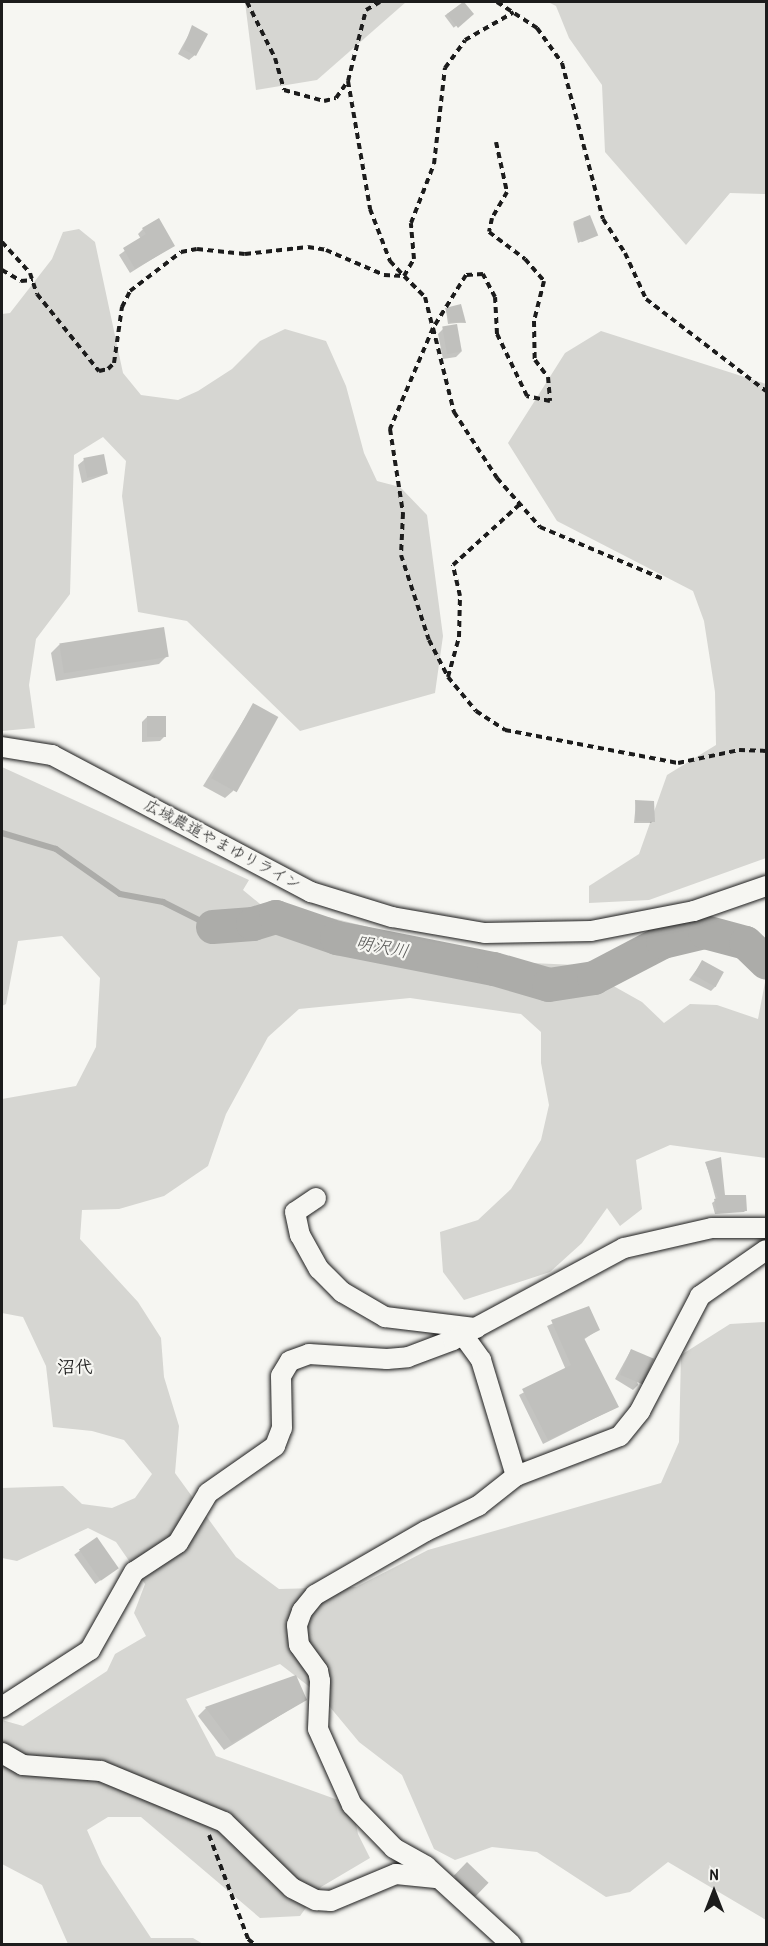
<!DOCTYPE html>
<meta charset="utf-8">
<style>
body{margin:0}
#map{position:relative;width:768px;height:1946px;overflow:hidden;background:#f6f6f2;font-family:"Patrick Hand","Klee One",sans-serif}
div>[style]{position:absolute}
.green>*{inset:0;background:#d6d6d2}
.shadow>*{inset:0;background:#0003;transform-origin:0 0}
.stream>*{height:6px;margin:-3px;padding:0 3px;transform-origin:3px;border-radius:3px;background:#acaca9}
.river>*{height:34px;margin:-17px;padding:0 17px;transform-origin:17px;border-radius:17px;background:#acaca9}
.building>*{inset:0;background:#c0c0bd;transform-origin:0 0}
.path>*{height:4px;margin-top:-2px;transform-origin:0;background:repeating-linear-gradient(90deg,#1c1c1c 0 6px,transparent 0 10.5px)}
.roads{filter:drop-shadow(0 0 2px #1c1c1c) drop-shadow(0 0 2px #1c1c1c)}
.minor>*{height:20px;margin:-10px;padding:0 10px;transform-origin:10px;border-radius:10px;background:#f6f6f2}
span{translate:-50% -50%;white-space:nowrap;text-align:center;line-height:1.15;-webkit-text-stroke:4.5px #f6f6f2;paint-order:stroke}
.street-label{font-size:16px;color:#1c1c1c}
.water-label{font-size:18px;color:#565654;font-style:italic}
.neighbourhood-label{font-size:18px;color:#1c1c1c;font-weight:700}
.frame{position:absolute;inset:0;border:3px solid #1c1c1c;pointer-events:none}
.north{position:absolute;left:684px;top:1862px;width:60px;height:60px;-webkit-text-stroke:4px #f6f6f2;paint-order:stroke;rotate:0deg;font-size:16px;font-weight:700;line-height:24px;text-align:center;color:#1c1c1c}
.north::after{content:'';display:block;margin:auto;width:21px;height:27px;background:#1c1c1c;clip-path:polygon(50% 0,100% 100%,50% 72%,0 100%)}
</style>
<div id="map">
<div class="green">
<i style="clip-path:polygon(245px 2px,406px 2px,317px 80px,256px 90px)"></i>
<i style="clip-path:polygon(548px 2px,766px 2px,766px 194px,730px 193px,686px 245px,605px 152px,602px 85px,569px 38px,556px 6px)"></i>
<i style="clip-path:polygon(79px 229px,95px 242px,123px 373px,141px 395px,178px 400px,198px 391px,232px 369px,260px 341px,285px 329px,326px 341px,346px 386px,364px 453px,377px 481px,400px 487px,427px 515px,443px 636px,435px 693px,300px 731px,187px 621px,138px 612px,122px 496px,126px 461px,103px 437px,74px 455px,70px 594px,36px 639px,29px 685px,35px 728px,2px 731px,2px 314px,10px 313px,52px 259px,63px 232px)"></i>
<i style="clip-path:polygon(601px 331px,766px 384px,766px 858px,649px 900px,589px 903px,589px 886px,639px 854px,667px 775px,716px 745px,715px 692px,704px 621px,693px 591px,557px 521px,508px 443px,565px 353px)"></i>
<i style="clip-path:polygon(2px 767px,249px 880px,243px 890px,276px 917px,328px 917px,509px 962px,576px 965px,642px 1002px,664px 1023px,690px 1004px,717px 1005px,758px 1019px,766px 977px,766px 1158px,670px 1145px,636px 1160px,642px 1209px,620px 1226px,607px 1208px,582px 1243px,550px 1272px,464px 1300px,443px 1272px,440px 1232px,478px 1220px,511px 1189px,541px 1140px,549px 1105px,541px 1063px,541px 1032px,521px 1014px,410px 998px,299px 1009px,268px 1037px,226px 1114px,208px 1166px,164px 1196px,119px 1209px,82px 1210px,80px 1239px,138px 1302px,161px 1338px,164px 1377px,179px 1426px,175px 1473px,236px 1557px,279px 1589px,356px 1587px,428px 1550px,661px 1483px,679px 1442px,681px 1355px,730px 1324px,766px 1322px,766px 1920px,668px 1862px,630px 1892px,606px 1897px,537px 1852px,492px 1847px,455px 1860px,434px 1849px,402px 1775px,359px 1742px,320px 1695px,280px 1664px,186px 1699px,216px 1756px,352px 1805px,358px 1834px,370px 1858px,321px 1887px,300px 1916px,260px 1918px,141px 1817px,108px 1817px,87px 1830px,102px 1864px,151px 1938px,193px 1938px,203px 1944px,68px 1944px,42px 1885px,2px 1864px,2px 1720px,23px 1726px,107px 1671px,115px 1654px,146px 1636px,134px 1613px,145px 1584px,116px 1542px,88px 1528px,17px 1561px,2px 1558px,2px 1488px,63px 1486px,82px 1504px,112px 1508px,135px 1498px,152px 1474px,124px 1440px,92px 1431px,53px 1427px,46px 1366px,23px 1317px,2px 1313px,2px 1099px,76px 1086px,96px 1047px,100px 978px,62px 936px,18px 941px,6px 1004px,2px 1006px)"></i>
</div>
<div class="shadow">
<i style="left:463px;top:2px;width:15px;height:23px;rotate:53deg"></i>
<i style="clip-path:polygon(193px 27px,195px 55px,189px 60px,178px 54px)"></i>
<i style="clip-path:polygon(573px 223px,596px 235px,578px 243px)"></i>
<i style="clip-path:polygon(143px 229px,173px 246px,130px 273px,119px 255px,141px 239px,138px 234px)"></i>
<i style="clip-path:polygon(446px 310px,465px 322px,448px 324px)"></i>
<i style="clip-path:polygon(443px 329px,461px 352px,456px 357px,443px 359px,438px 334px)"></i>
<i style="clip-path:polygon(84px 460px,107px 474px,82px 483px,78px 465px)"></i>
<i style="clip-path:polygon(59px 645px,167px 656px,159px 664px,56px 681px,51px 653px)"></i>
<i style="clip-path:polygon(253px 705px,233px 791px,225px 798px,203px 786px)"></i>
<i style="clip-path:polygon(147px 717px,165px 736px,160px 741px,142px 742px,142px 722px)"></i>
<i style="clip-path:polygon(636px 802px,653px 821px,651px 823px,634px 823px)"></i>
<i style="clip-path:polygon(702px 962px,716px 986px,711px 991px,689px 980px)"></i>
<i style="clip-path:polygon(706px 1163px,724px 1197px,746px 1210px,744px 1212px,715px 1214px,712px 1203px,716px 1200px)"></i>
<i style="clip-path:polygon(588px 1308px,598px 1330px,583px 1340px,617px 1407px,543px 1444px,519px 1395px,566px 1370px,547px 1326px)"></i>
<i style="clip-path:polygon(631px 1350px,638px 1385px,633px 1390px,615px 1379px)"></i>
<i style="left:96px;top:1539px;width:36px;height:27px;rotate:54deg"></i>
<i style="clip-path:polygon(295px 1676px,305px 1700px,224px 1750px,198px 1716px,206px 1708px)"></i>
<i style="clip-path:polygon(462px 1869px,487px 1883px,471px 1900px,452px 1883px)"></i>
</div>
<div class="stream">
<i style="left:2px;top:833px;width:56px;rotate:16.5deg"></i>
<i style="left:56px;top:849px;width:78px;rotate:35.1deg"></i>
<i style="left:120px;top:894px;width:44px;rotate:10.5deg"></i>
<i style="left:163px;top:902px;width:56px;rotate:26.6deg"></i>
</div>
<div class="river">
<i style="left:213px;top:927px;width:40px;rotate:-4.3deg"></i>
<i style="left:253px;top:924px;width:24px;rotate:-17deg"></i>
<i style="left:276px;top:917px;width:65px;rotate:19deg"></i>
<i style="left:337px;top:938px;width:160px;rotate:11.2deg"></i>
<i style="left:494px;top:969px;width:57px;rotate:16.2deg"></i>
<i style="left:549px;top:985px;width:46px;rotate:-8.8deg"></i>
<i style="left:594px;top:978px;width:78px;rotate:-27.6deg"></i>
<i style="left:663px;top:942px;width:43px;rotate:-13.4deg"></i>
<i style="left:705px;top:932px;width:42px;rotate:15deg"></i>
<i style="left:746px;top:943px;width:28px;rotate:44deg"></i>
</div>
<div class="building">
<i style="clip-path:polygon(464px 2px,474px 14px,458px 28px,447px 14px)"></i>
<i style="clip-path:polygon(192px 25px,208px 34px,196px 56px,183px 49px)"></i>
<i style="left:590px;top:215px;width:22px;height:18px;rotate:68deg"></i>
<i style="clip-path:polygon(159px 218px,175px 246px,135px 269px,123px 248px,146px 234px,142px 228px)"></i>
<i style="clip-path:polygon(461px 304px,466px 323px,450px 322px,445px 308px)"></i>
<i style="left:457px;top:324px;width:28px;height:15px;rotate:80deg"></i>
<i style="left:104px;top:454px;width:20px;height:21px;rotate:79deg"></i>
<i style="left:164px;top:627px;width:30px;height:106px;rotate:81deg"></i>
<i style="left:253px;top:703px;width:29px;height:86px;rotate:29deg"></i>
<i style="left:147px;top:716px;width:19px;height:21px"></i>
<i style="clip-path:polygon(635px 800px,654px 801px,655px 822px,636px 821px)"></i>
<i style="left:702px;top:960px;width:25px;height:17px;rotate:29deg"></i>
<i style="clip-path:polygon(721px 1157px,725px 1195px,746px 1195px,747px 1211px,717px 1212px,714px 1199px,718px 1198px,705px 1162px)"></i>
<i style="clip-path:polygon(589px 1306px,600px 1330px,584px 1338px,619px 1407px,548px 1440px,522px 1389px,571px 1365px,551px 1320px)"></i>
<i style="left:631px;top:1349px;width:25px;height:28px;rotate:23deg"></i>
<i style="left:97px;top:1537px;width:38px;height:22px;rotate:55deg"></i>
<i style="clip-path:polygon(296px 1675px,307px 1700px,232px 1743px,205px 1707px)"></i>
<i style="left:467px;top:1862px;width:30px;height:19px;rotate:44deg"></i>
</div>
<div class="path">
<i style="left:247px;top:2px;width:63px;rotate:63.4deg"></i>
<i style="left:275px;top:58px;width:33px;rotate:74deg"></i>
<i style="left:284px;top:90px;width:41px;rotate:15.4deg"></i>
<i style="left:324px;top:101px;width:12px;rotate:-14deg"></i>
<i style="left:336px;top:98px;width:21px;rotate:-55deg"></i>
<i style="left:348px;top:81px;width:73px;rotate:-75.8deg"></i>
<i style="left:366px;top:10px;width:16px;rotate:-30deg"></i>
<i style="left:497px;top:2px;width:48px;rotate:33deg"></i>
<i style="left:537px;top:28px;width:43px;rotate:54.5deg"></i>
<i style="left:562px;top:63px;width:161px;rotate:75.3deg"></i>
<i style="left:603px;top:219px;width:40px;rotate:57.1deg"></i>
<i style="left:625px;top:253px;width:51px;rotate:65.5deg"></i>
<i style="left:646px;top:299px;width:151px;rotate:37.5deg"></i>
<i style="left:348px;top:81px;width:130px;rotate:80.2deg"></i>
<i style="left:370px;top:209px;width:56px;rotate:69deg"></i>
<i style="left:390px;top:261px;width:21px;rotate:47deg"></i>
<i style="left:404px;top:276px;width:20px;rotate:-60deg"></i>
<i style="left:414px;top:259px;width:36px;rotate:-95deg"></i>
<i style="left:411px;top:223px;width:63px;rotate:-68.7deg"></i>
<i style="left:434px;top:164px;width:97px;rotate:-83.5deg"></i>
<i style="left:445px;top:68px;width:34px;rotate:-54deg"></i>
<i style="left:465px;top:40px;width:56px;rotate:-29.7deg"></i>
<i style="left:496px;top:142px;width:51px;rotate:77.6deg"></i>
<i style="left:507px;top:192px;width:30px;rotate:120deg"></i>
<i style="left:492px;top:218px;width:14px;rotate:102deg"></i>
<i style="left:489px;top:232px;width:45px;rotate:36.9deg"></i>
<i style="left:525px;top:259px;width:29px;rotate:49deg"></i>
<i style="left:544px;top:281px;width:41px;rotate:104deg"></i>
<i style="left:534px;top:321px;width:39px;rotate:89deg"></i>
<i style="left:535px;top:360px;width:21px;rotate:53deg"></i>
<i style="left:548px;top:377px;width:24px;rotate:85deg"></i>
<i style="left:550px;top:401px;width:24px;rotate:-168deg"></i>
<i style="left:527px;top:396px;width:69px;rotate:-115.8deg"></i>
<i style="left:497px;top:334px;width:37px;rotate:-93deg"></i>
<i style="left:495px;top:297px;width:26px;rotate:-118deg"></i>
<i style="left:483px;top:274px;width:17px;rotate:177deg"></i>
<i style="left:466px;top:275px;width:62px;rotate:121.9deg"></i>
<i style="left:433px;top:328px;width:87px;rotate:76deg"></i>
<i style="left:454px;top:412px;width:79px;rotate:56.9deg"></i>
<i style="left:497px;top:478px;width:65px;rotate:48.7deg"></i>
<i style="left:540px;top:527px;width:134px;rotate:22.9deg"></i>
<i style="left:2px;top:242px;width:42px;rotate:47.9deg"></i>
<i style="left:30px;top:273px;width:22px;rotate:72deg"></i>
<i style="left:37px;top:294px;width:99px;rotate:51.2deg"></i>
<i style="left:99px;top:371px;width:9px;rotate:-13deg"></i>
<i style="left:108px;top:369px;width:8px;rotate:-45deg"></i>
<i style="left:114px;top:363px;width:57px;rotate:-81.9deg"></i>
<i style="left:122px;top:307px;width:18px;rotate:-63deg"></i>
<i style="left:130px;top:291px;width:64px;rotate:-37.4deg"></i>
<i style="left:181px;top:252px;width:16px;rotate:-11deg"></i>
<i style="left:197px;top:249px;width:48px;rotate:5.9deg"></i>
<i style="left:245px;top:254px;width:63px;rotate:-6.3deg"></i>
<i style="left:308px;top:247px;width:18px;rotate:9deg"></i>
<i style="left:326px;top:250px;width:63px;rotate:23.3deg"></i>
<i style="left:384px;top:275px;width:20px;rotate:3deg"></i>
<i style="left:404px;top:276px;width:30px;rotate:45deg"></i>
<i style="left:425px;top:297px;width:32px;rotate:76deg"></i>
<i style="left:433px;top:328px;width:110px;rotate:113.1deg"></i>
<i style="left:390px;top:429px;width:85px;rotate:81.2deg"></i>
<i style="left:403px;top:513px;width:42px;rotate:92.7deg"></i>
<i style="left:401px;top:555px;width:89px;rotate:71.8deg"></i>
<i style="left:429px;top:640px;width:42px;rotate:62.8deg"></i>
<i style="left:448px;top:677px;width:44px;rotate:50.5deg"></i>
<i style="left:476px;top:711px;width:35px;rotate:33deg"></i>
<i style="left:505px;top:730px;width:176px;rotate:10.8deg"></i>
<i style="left:678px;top:763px;width:62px;rotate:-12deg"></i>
<i style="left:739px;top:750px;width:27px;rotate:2deg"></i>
<i style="left:2px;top:270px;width:22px;rotate:30deg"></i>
<i style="left:21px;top:281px;width:12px;rotate:-5deg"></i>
<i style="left:448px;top:677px;width:41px;rotate:-74.6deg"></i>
<i style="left:459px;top:637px;width:41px;rotate:-88.6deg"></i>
<i style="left:460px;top:596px;width:32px;rotate:-103deg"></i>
<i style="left:453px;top:565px;width:91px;rotate:-42.3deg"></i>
<i style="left:209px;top:1835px;width:111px;rotate:69.4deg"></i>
<i style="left:248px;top:1939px;width:8px;rotate:40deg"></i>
</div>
<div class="roads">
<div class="minor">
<i style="left:2px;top:747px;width:51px;rotate:9.1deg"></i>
<i style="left:52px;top:755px;width:293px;rotate:27.9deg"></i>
<i style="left:311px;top:892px;width:85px;rotate:17.2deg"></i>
<i style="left:392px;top:917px;width:94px;rotate:9.8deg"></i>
<i style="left:485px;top:933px;width:106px;rotate:-1.1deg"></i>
<i style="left:591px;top:931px;width:105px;rotate:-11deg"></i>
<i style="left:694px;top:911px;width:76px;rotate:-19.1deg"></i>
<i style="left:316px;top:1198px;width:25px;rotate:146deg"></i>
<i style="left:295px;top:1212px;width:24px;rotate:78deg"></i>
<i style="left:300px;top:1235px;width:39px;rotate:61deg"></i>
<i style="left:319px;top:1269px;width:33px;rotate:45deg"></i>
<i style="left:342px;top:1292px;width:50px;rotate:30.2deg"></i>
<i style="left:385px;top:1317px;width:92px;rotate:6.9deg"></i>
<i style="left:463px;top:1335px;width:31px;rotate:54deg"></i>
<i style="left:481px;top:1360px;width:121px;rotate:73.2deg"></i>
<i style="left:2px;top:1707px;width:105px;rotate:-32.9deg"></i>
<i style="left:90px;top:1650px;width:90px;rotate:-60.6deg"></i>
<i style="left:134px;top:1572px;width:53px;rotate:-33.4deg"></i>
<i style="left:178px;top:1543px;width:58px;rotate:-59deg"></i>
<i style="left:208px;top:1493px;width:82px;rotate:-35deg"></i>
<i style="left:275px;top:1446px;width:19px;rotate:-69deg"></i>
<i style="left:282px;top:1428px;width:52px;rotate:-91.1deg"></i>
<i style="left:281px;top:1376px;width:17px;rotate:-59deg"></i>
<i style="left:290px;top:1361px;width:20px;rotate:-20deg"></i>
<i style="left:309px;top:1354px;width:78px;rotate:3.7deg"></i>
<i style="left:387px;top:1359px;width:21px;rotate:-5deg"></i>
<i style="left:408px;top:1357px;width:48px;rotate:-20.7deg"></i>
<i style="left:453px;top:1340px;width:194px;rotate:-28.3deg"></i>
<i style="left:624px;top:1248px;width:90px;rotate:-12.8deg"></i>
<i style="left:712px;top:1228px;width:54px"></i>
<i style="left:2px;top:1753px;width:24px;rotate:30deg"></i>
<i style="left:23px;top:1765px;width:78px;rotate:4.4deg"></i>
<i style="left:101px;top:1771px;width:133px;rotate:22.5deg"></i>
<i style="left:224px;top:1822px;width:95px;rotate:44.1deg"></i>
<i style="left:292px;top:1888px;width:27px;rotate:27deg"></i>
<i style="left:316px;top:1900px;width:15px;rotate:4deg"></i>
<i style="left:331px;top:1901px;width:70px;rotate:-22.6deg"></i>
<i style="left:396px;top:1874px;width:40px;rotate:5.7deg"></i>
<i style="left:511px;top:1944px;width:115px;rotate:-137.5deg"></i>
<i style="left:426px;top:1866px;width:37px;rotate:-151deg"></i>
<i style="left:394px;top:1848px;width:60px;rotate:-134.3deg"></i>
<i style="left:352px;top:1805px;width:83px;rotate:-114.1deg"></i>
<i style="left:318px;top:1729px;width:48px;rotate:-87.6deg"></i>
<i style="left:320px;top:1681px;width:10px;rotate:-101deg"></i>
<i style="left:318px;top:1671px;width:32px;rotate:-126deg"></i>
<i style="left:299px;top:1645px;width:20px;rotate:-96deg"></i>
<i style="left:297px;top:1625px;width:15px;rotate:-70deg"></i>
<i style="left:302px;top:1611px;width:21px;rotate:-51deg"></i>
<i style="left:315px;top:1595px;width:128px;rotate:-30deg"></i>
<i style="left:426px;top:1531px;width:58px;rotate:-25.7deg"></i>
<i style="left:478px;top:1506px;width:48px;rotate:-38.3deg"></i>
<i style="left:516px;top:1476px;width:111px;rotate:-21deg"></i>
<i style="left:620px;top:1436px;width:32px;rotate:-51deg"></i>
<i style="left:640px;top:1411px;width:130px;rotate:-62.4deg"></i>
<i style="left:700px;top:1296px;width:80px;rotate:-34.9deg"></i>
</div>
</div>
<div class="street-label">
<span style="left:223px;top:844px;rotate:28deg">広域農道やまゆりライン</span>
</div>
<div class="water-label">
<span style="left:382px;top:947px;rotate:11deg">明沢川</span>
</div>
<div class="neighbourhood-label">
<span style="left:75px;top:1367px">沼代</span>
</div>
<div class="frame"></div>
<div class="north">N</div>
</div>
